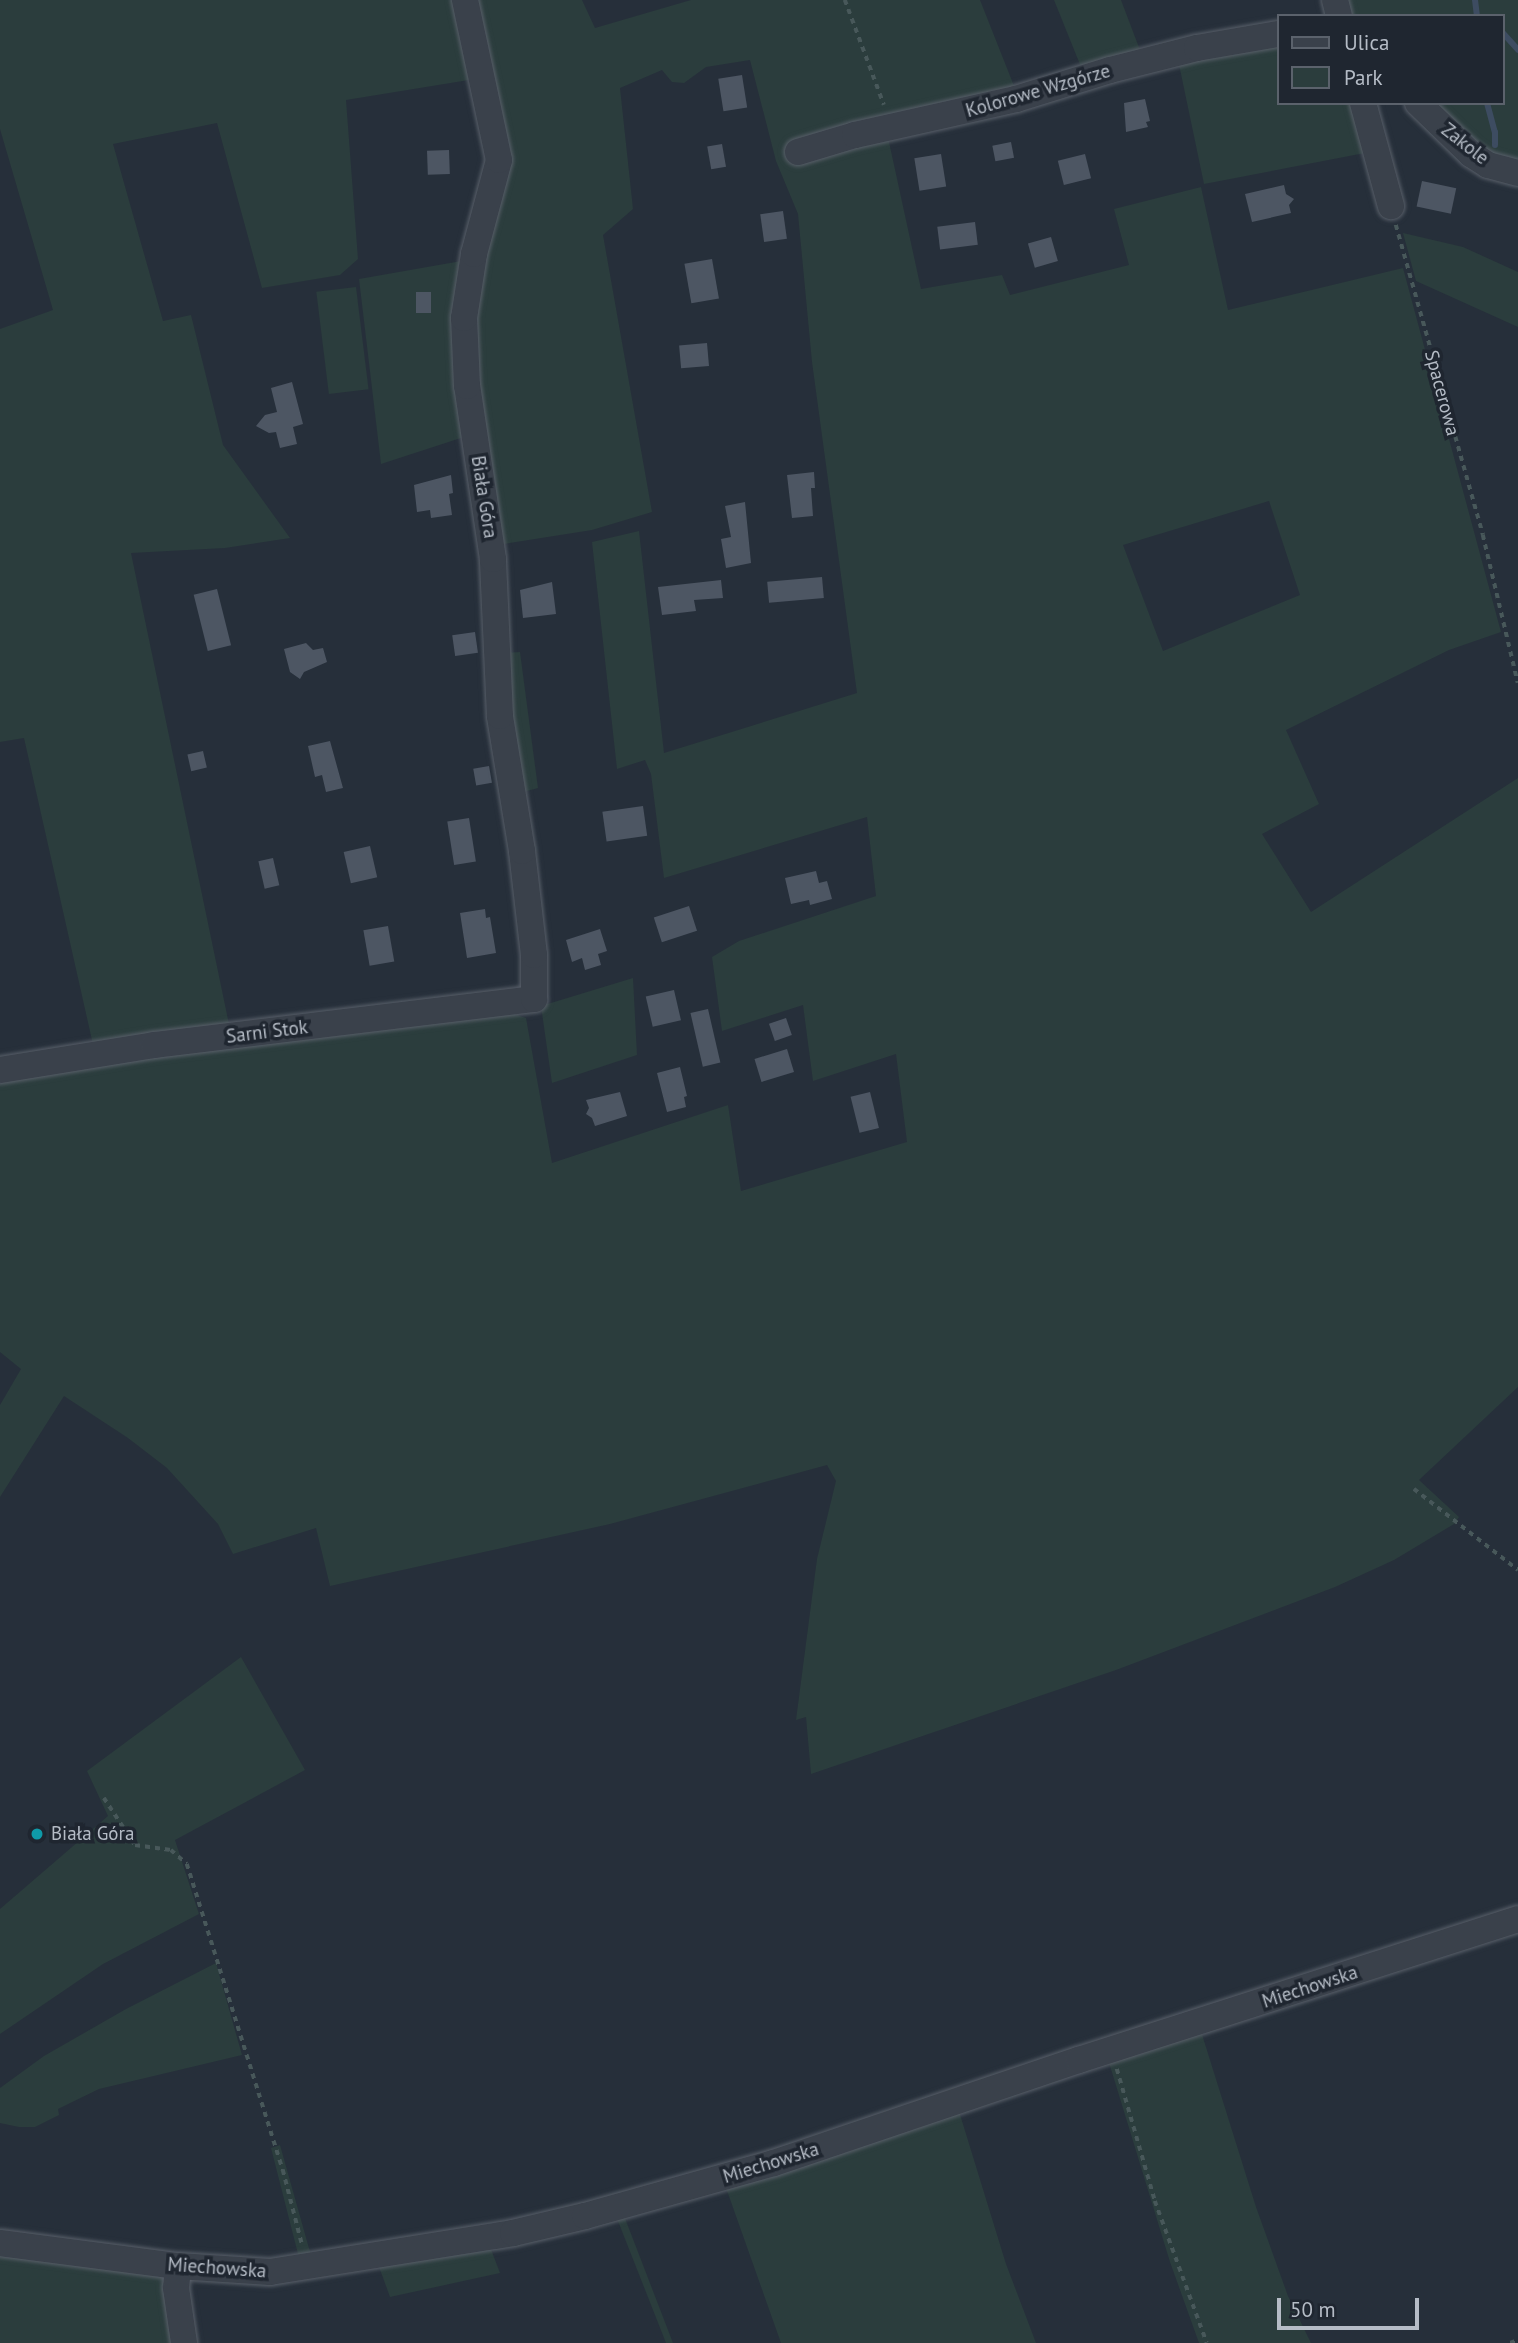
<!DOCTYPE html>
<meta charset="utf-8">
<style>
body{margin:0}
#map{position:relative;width:1518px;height:2343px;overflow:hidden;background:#262f3a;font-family:"PT Sans",sans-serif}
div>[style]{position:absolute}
.green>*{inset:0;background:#2b3d3d;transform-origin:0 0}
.stream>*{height:6px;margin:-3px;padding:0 3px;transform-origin:3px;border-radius:3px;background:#3d4c61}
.building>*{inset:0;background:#4d5663;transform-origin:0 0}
.path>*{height:3.5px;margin-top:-1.75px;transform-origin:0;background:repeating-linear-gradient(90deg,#48585a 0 5px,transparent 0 10px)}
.roads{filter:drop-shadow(0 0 2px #585f69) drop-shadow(0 0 2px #585f69)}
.minor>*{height:26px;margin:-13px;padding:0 13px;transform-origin:13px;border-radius:13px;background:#3a414b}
.dots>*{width:19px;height:19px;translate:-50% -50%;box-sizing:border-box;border:4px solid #1f2630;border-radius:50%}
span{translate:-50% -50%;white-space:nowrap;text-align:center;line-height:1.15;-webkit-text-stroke:7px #1f2630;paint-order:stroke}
.street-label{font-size:19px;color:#b5bcc6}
.poi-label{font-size:19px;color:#b5bcc6}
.left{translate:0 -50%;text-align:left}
.legend{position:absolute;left:1277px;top:14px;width:228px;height:91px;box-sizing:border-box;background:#1f2630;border:2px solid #5b626c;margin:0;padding:9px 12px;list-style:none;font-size:21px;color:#b5bcc6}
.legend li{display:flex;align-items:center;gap:14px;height:35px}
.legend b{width:35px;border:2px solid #5b626c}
.scale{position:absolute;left:1277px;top:2298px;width:142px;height:32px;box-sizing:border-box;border:4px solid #b5bcc6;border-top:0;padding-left:9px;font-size:21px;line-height:24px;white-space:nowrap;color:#b5bcc6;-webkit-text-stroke:5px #1f2630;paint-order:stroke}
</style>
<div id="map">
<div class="green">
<i style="clip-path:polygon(0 0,458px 0,475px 79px,346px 100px,358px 259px,340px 275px,262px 288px,217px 123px,113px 144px,163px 321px,191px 315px,223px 445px,290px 538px,225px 548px,131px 553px,230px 1029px,94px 1049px,24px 738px,0 742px,0 329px,53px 310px,0 129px)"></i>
<i style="clip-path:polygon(evenodd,473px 0,582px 0,595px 28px,691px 0,980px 0,1016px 91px,884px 119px,921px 289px,1002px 275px,1010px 295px,1129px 265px,1114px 209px,1201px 187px,1228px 310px,1403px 268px,1501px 632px,1449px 650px,1286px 730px,1319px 804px,1262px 834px,1311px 912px,1518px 778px,1518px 1387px,1419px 1480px,1459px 1517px,1454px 1524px,1394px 1560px,1335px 1587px,1116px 1670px,811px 1774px,806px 1717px,796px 1720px,817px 1559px,836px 1481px,827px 1465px,610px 1524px,330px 1586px,316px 1528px,233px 1554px,218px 1524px,167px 1468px,128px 1438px,64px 1396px,0 1497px,0 1405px,21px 1369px,0 1352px,0 1073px,498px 1009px,526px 1018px,552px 1163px,728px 1105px,741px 1191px,907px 1142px,896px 1054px,813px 1081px,803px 1005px,722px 1031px,712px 957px,739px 941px,876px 896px,867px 817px,664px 878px,651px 774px,645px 760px,617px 769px,592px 542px,639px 531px,664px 753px,857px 693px,812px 362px,798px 214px,776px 161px,750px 60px,706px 67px,684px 83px,672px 82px,662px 70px,620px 88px,633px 209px,603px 235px,652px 512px,592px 530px,504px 544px,495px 536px,471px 309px,500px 180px,473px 0,1269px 501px,1300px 595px,1163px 651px,1123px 545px,1269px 501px)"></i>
<i style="clip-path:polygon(1054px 0,1121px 0,1143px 58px,1083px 72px)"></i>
<i style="clip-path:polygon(1345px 0,1518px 0,1518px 165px,1486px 158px,1433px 103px,1502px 103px,1502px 16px,1351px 16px)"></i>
<i style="clip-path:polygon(1278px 26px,1278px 103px,1357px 103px,1370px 152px,1204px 184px,1176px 50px)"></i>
<i style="clip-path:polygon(1403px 233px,1463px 247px,1518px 272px,1518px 327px,1416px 281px)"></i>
<i style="clip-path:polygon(467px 260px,467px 436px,381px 464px,359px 279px)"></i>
<i style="left:356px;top:287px;width:103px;height:40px;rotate:83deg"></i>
<i style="clip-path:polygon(520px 652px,538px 788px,516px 794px,504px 653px)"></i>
<i style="clip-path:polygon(633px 978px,637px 1055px,552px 1083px,541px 1006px)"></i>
<i style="clip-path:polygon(241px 1657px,305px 1770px,175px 1840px,199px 1914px,103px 1964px,0 2034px,0 1909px,108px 1816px,87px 1771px)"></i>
<i style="clip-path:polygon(216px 1963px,242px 2055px,99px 2089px,58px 2109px,59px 2115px,35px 2127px,19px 2127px,0 2123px,0 2088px,44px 2056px,126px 2009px)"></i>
<i style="clip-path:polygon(1200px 2028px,1256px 2207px,1288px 2296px,1311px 2343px,1199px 2343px,1170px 2262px,1107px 2056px)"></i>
<i style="clip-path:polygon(958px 2108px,1006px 2264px,1036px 2343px,781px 2343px,725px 2185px)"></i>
<i style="clip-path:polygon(280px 2145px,312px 2259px,291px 2262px,298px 2254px,271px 2148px)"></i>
<i style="clip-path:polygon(623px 2213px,673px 2343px,666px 2343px,616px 2216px)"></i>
<i style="clip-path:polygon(489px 2244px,500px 2273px,390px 2297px,378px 2264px)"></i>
<i style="clip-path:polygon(0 2251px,150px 2269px,163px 2279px,168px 2289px,179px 2343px,0 2343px)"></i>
</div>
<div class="stream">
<i style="left:1475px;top:0;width:16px;rotate:83deg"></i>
<i style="left:1502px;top:32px;width:24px;rotate:48deg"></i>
<i style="left:1487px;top:103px;width:30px;rotate:75deg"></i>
<i style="left:1495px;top:132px;width:13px;rotate:90deg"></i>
</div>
<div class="building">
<i style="left:742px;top:75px;width:33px;height:24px;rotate:81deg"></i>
<i style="clip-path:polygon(1145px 99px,1150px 121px,1146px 122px,1148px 127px,1126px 132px,1124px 103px)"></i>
<i style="left:1011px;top:142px;width:16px;height:19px;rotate:79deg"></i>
<i style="left:722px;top:144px;width:23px;height:15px;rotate:80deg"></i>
<i style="left:449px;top:150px;width:24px;height:22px;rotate:88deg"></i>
<i style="left:941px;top:154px;width:33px;height:27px;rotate:81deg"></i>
<i style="left:1085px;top:154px;width:25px;height:28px;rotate:76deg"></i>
<i style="left:1422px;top:181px;width:35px;height:26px;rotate:12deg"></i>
<i style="clip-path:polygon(1284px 185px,1286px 194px,1294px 199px,1289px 205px,1291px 213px,1252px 222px,1245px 194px)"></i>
<i style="left:783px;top:211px;width:28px;height:23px;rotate:82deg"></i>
<i style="left:975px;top:222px;width:23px;height:38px;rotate:83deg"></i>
<i style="left:1051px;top:237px;width:25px;height:24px;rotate:74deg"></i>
<i style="left:712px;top:259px;width:40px;height:28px;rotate:80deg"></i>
<i style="left:416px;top:292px;width:15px;height:21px"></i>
<i style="left:707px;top:343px;width:23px;height:28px;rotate:85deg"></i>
<i style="clip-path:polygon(292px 382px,303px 424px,293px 427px,297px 444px,280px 448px,276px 432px,269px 433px,256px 426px,265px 415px,277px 412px,271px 388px)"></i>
<i style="clip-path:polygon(814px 472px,815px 488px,811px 488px,813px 516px,792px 518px,787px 475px)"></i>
<i style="clip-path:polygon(451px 475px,453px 493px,449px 494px,452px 515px,431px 518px,430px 510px,417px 512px,414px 485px)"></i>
<i style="clip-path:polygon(745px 502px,751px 563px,726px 568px,721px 539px,731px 537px,725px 506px)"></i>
<i style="left:822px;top:577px;width:21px;height:55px;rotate:85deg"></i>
<i style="clip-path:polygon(721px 580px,723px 598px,694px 600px,696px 611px,662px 615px,658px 587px)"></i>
<i style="clip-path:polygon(552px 582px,556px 614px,523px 618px,520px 590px)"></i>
<i style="left:217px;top:589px;width:58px;height:24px;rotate:76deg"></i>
<i style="left:475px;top:632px;width:21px;height:23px;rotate:82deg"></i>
<i style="clip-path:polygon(306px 643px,313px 650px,323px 648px,327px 662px,304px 672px,300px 679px,290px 672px,284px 649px)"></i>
<i style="clip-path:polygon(330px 741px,343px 788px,326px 792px,322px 775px,315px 777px,308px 746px)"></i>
<i style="left:203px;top:751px;width:17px;height:16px;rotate:77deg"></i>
<i style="left:489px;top:766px;width:17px;height:16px;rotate:80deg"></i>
<i style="left:643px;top:806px;width:30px;height:41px;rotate:82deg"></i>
<i style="left:469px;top:818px;width:44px;height:22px;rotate:81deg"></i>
<i style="left:370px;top:846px;width:32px;height:27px;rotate:77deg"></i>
<i style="left:273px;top:858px;width:28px;height:15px;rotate:77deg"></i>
<i style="clip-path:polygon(816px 871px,819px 883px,827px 881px,832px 899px,810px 905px,809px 900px,791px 904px,785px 878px)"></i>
<i style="left:689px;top:906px;width:26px;height:37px;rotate:72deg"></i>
<i style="clip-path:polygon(485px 909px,486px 918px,490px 917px,496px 953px,467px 958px,460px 913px)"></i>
<i style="left:388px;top:926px;width:36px;height:25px;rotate:80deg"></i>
<i style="clip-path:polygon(600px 929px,607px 951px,598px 954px,601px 965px,585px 970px,582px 958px,572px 962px,566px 940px)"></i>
<i style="left:674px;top:990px;width:31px;height:29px;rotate:77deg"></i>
<i style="left:708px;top:1009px;width:55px;height:18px;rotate:77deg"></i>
<i style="left:786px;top:1018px;width:18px;height:18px;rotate:71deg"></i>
<i style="left:787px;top:1049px;width:24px;height:34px;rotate:73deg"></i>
<i style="clip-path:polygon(680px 1067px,687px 1096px,684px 1097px,686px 1107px,667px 1112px,657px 1073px)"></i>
<i style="clip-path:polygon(620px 1092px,627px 1116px,595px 1126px,592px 1118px,586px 1114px,589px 1108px,586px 1100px)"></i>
<i style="left:870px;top:1092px;width:37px;height:20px;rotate:76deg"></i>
</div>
<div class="path">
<i style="left:845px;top:0;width:112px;rotate:69.6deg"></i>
<i style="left:1396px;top:225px;width:322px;rotate:74.3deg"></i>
<i style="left:1483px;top:535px;width:152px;rotate:76.7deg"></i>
<i style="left:1414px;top:1489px;width:132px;rotate:37.9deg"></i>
<i style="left:104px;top:1798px;width:56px;rotate:56.6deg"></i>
<i style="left:135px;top:1845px;width:36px;rotate:8deg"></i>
<i style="left:171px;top:1850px;width:21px;rotate:41deg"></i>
<i style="left:187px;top:1864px;width:321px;rotate:72.6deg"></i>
<i style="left:283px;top:2170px;width:76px;rotate:75.6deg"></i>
<i style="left:1117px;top:2069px;width:137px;rotate:73.9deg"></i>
<i style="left:1155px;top:2201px;width:151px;rotate:69.9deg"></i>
<i style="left:1510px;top:2343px;width:9px;rotate:-21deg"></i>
</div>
<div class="roads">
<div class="minor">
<i style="left:1335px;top:0;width:16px;rotate:76deg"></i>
<i style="left:1363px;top:103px;width:107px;rotate:74.8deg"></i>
<i style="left:1418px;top:103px;width:74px;rotate:43.9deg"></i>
<i style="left:1471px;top:154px;width:20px;rotate:33deg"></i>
<i style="left:1488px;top:165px;width:31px;rotate:15deg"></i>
<i style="left:798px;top:152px;width:59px;rotate:-16.6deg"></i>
<i style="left:855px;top:135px;width:165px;rotate:-12.6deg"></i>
<i style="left:1016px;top:99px;width:98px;rotate:-17.1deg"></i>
<i style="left:1110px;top:70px;width:90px;rotate:-14.2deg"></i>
<i style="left:1197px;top:48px;width:82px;rotate:-9.8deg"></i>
<i style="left:0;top:1070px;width:156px;rotate:-9.2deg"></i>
<i style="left:154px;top:1045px;width:383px;rotate:-6.9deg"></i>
<i style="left:534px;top:999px;width:44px;rotate:-90deg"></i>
<i style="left:534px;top:955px;width:105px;rotate:-96.6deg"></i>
<i style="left:522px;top:851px;width:137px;rotate:-99.3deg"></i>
<i style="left:500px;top:716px;width:157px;rotate:-92.6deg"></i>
<i style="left:493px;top:559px;width:175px;rotate:-98.5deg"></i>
<i style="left:467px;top:386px;width:68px;rotate:-92.5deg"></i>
<i style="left:464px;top:318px;width:65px;rotate:-81.1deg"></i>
<i style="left:474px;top:254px;width:97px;rotate:-75.1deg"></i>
<i style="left:499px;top:160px;width:164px;rotate:-102deg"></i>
<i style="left:0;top:2243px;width:179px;rotate:7.4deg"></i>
<i style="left:178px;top:2266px;width:92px;rotate:3.7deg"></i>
<i style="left:270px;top:2272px;width:246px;rotate:-9.1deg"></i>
<i style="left:513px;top:2233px;width:74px;rotate:-13.3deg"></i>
<i style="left:585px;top:2216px;width:196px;rotate:-15.7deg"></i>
<i style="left:774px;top:2163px;width:322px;rotate:-18.7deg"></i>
<i style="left:1079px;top:2060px;width:461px;rotate:-17.8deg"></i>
<i style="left:178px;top:2266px;width:22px;rotate:95deg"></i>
<i style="left:176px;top:2288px;width:56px;rotate:81.7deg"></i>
</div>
</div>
<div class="dots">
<i style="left:37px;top:1834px;background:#0f9aa8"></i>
</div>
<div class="street-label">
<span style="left:1038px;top:91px;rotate:-16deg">Kolorowe Wzgórze</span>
<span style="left:1465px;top:144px;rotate:38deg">Zakole</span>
<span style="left:1442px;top:393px;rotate:75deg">Spacerowa</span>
<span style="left:484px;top:497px;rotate:81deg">Biała Góra</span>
<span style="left:267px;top:1032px;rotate:-7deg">Sarni Stok</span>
<span style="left:1310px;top:1987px;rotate:-18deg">Miechowska</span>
<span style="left:771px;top:2163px;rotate:-17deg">Miechowska</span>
<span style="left:217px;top:2268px;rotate:4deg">Miechowska</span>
</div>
<div class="poi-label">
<span class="left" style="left:51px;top:1834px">Biała Góra</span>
</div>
<ul class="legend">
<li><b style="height:9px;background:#3a414b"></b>Ulica</li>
<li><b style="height:19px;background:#2b3d3d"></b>Park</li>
</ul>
<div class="scale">50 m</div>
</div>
